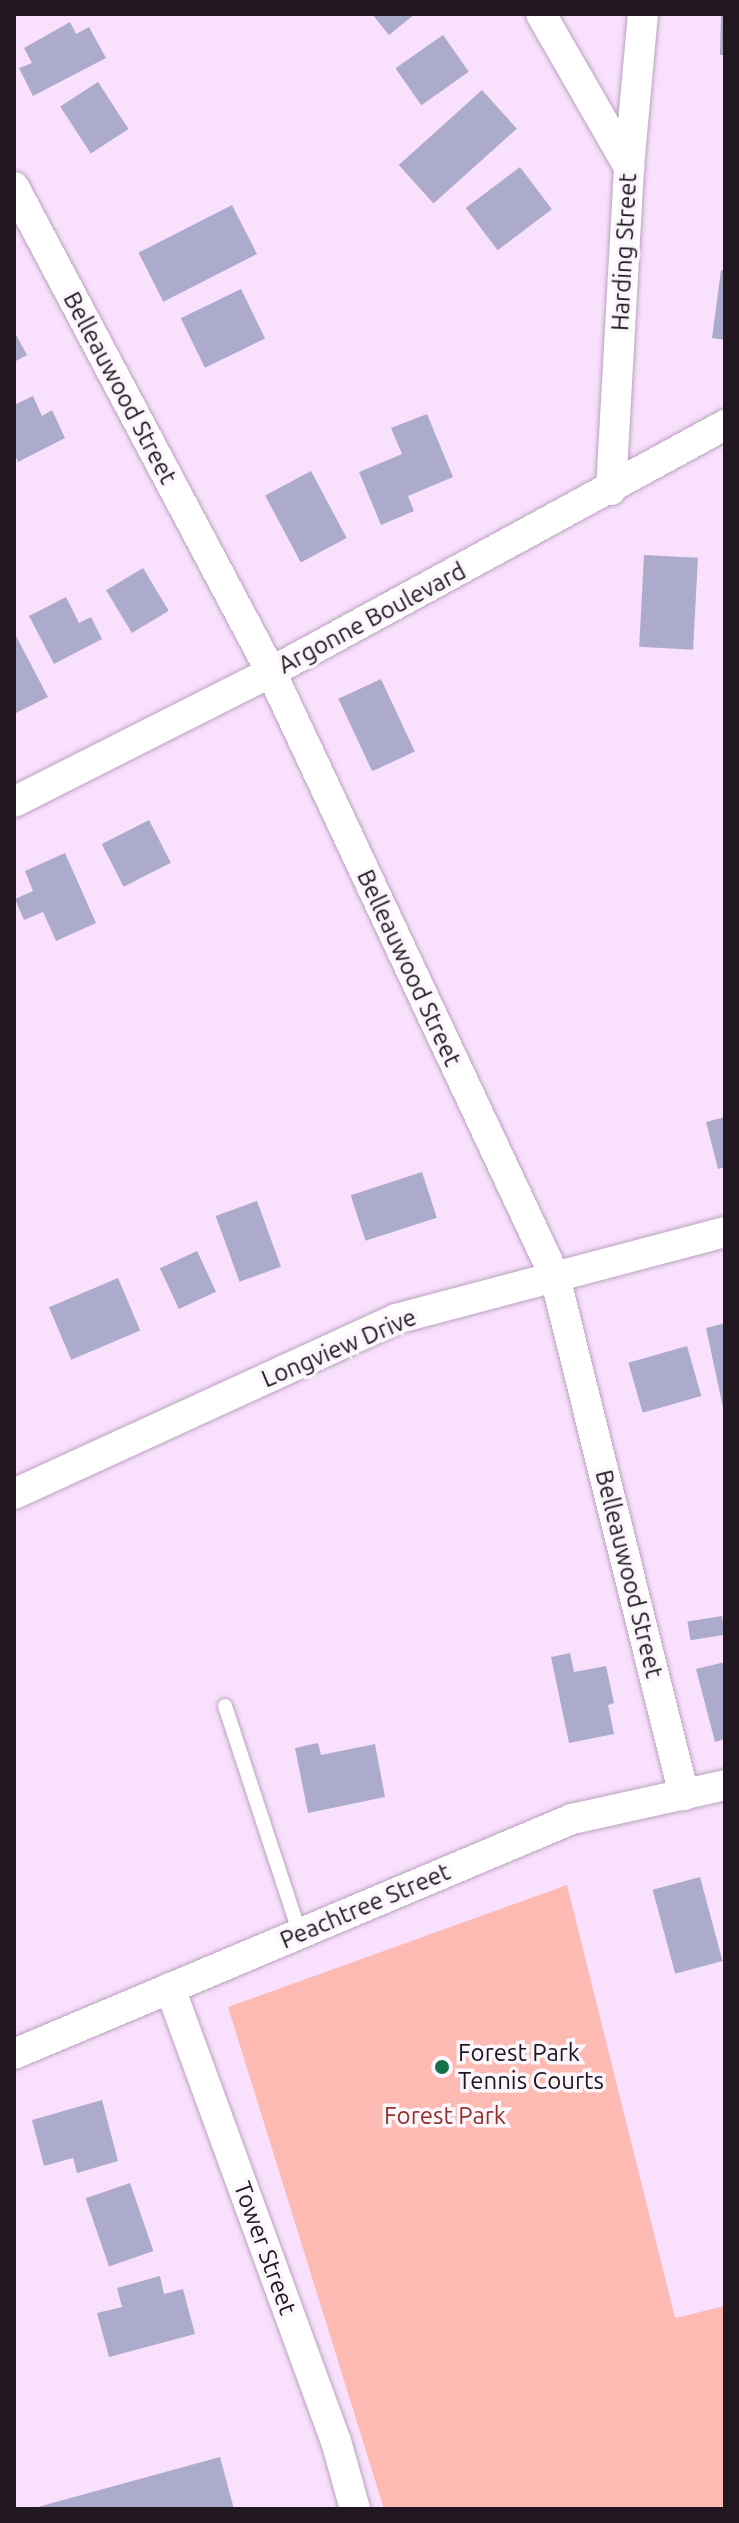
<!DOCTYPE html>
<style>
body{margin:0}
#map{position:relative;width:739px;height:2523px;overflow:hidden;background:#f9e1fd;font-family:Ubuntu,sans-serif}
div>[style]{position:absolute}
.green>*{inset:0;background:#fcbab2}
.building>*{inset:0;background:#adabcb;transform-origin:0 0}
.roads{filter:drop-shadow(0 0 2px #baa3be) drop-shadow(0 0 2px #baa3be)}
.service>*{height:14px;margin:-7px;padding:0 7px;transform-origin:7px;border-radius:7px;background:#fff}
.minor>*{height:30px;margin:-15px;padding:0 15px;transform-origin:15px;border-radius:15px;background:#fff}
.dots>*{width:22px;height:22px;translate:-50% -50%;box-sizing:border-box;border:4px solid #fbf6fb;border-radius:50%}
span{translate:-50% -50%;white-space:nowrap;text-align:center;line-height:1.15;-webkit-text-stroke:7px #fbf6fb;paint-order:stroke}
.street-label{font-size:24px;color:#201721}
.poi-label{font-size:24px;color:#201721}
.left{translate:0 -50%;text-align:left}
.park-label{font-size:24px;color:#95312b}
.frame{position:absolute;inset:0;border:16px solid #201721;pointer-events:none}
</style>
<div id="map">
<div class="green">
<i style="clip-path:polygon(567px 1885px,675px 2318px,725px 2306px,725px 2509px,384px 2509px,228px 2007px)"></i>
</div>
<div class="building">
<i style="clip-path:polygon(372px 14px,415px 14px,389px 35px)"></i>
<i style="clip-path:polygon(721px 14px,725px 14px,725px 55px,720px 55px)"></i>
<i style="clip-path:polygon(70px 22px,76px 34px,89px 27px,106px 58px,33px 96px,19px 68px,32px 63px,24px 48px)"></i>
<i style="left:443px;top:35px;width:45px;height:58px;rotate:55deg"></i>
<i style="left:98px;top:82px;width:56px;height:45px;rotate:57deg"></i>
<i style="left:482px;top:90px;width:52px;height:112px;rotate:48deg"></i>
<i style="left:520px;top:167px;width:53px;height:68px;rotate:53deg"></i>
<i style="left:232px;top:205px;width:55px;height:105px;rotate:63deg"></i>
<i style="clip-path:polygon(721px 270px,725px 271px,725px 340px,712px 338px)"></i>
<i style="left:241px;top:289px;width:55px;height:67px;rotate:64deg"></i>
<i style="clip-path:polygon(14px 331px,27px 355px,14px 362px)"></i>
<i style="clip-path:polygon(33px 396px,42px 416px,52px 410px,65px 438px,18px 462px,14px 453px,14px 405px)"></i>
<i style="clip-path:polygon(427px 414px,453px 477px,408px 496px,414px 511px,381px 525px,359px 472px,402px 454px,391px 428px)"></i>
<i style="left:311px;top:471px;width:76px;height:52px;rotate:62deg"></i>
<i style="left:644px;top:555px;width:54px;height:92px;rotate:3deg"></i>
<i style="left:143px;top:568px;width:50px;height:43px;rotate:59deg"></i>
<i style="clip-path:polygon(66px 597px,79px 623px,91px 617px,102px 639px,54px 664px,29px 616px)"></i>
<i style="clip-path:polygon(16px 636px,48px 697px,14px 714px,14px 637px)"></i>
<i style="left:381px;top:679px;width:80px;height:47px;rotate:65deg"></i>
<i style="left:149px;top:820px;width:48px;height:53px;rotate:63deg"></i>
<i style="clip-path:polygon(65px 853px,96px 923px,56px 941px,43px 912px,24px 920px,15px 899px,33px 891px,25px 871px)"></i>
<i style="clip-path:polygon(725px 1117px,725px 1167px,718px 1169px,706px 1122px)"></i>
<i style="left:422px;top:1172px;width:48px;height:75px;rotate:72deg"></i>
<i style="left:257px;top:1201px;width:70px;height:44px;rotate:70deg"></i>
<i style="left:197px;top:1251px;width:45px;height:41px;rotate:65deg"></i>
<i style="left:118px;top:1278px;width:57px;height:75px;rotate:67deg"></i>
<i style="clip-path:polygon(725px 1323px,725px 1412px,724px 1412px,706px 1328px)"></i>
<i style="left:687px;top:1346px;width:52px;height:61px;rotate:74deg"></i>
<i style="left:722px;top:1616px;width:19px;height:35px;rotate:81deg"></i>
<i style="clip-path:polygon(570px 1653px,574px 1672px,606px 1666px,614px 1703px,608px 1705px,614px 1734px,569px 1743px,551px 1657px)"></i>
<i style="clip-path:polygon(725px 1662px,725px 1739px,715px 1742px,696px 1669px)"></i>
<i style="clip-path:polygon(318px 1743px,321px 1755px,375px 1744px,385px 1797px,308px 1813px,295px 1748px)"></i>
<i style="left:700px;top:1877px;width:87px;height:49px;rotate:75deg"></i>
<i style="clip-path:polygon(102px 2100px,118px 2161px,77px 2173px,73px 2158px,44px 2166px,32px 2120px)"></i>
<i style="left:130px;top:2183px;width:72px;height:47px;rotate:71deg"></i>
<i style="clip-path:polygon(160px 2276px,164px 2294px,183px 2289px,195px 2334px,109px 2357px,97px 2313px,122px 2307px,117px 2288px)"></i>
<i style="clip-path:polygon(220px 2457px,234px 2509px,34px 2509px,34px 2508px)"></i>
</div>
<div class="roads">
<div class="service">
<i style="left:225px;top:1706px;width:240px;rotate:71.8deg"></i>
</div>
<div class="minor">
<i style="left:541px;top:14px;width:177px;rotate:60.1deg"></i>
<i style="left:14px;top:187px;width:549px;rotate:62.08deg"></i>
<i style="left:271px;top:672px;width:668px;rotate:64.85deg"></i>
<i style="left:555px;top:1277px;width:534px;rotate:76.02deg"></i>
<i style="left:611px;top:490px;width:324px;rotate:-86.8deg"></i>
<i style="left:629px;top:167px;width:154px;rotate:-84.8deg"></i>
<i style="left:14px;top:802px;width:288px;rotate:-26.8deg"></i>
<i style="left:271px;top:672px;width:517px;rotate:-28.55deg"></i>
<i style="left:14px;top:1494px;width:420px;rotate:-24.6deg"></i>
<i style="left:396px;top:1319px;width:340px;rotate:-14.8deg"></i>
<i style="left:170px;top:1988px;width:482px;rotate:69.9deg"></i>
<i style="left:336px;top:2441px;width:71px;rotate:74.4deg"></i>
<i style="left:14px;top:2054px;width:605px;rotate:-22.84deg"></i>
<i style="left:572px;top:1819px;width:157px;rotate:-12.5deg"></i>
</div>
</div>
<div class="dots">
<i style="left:442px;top:2067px;background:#137247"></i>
</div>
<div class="street-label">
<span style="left:624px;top:252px;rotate:-87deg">Harding Street</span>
<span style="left:120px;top:388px;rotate:62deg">Belleauwood Street</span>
<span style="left:372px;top:618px;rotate:-28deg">Argonne Boulevard</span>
<span style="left:409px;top:968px;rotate:65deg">Belleauwood Street</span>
<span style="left:339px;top:1348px;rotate:-23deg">Longview Drive</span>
<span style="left:629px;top:1574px;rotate:76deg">Belleauwood Street</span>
<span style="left:365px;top:1906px;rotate:-23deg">Peachtree Street</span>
<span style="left:265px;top:2248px;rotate:70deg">Tower Street</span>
</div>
<div class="poi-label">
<span class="left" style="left:458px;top:2067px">Forest Park<br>Tennis Courts</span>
</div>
<div class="park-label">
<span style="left:445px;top:2116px">Forest Park</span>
</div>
<div class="frame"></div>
</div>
